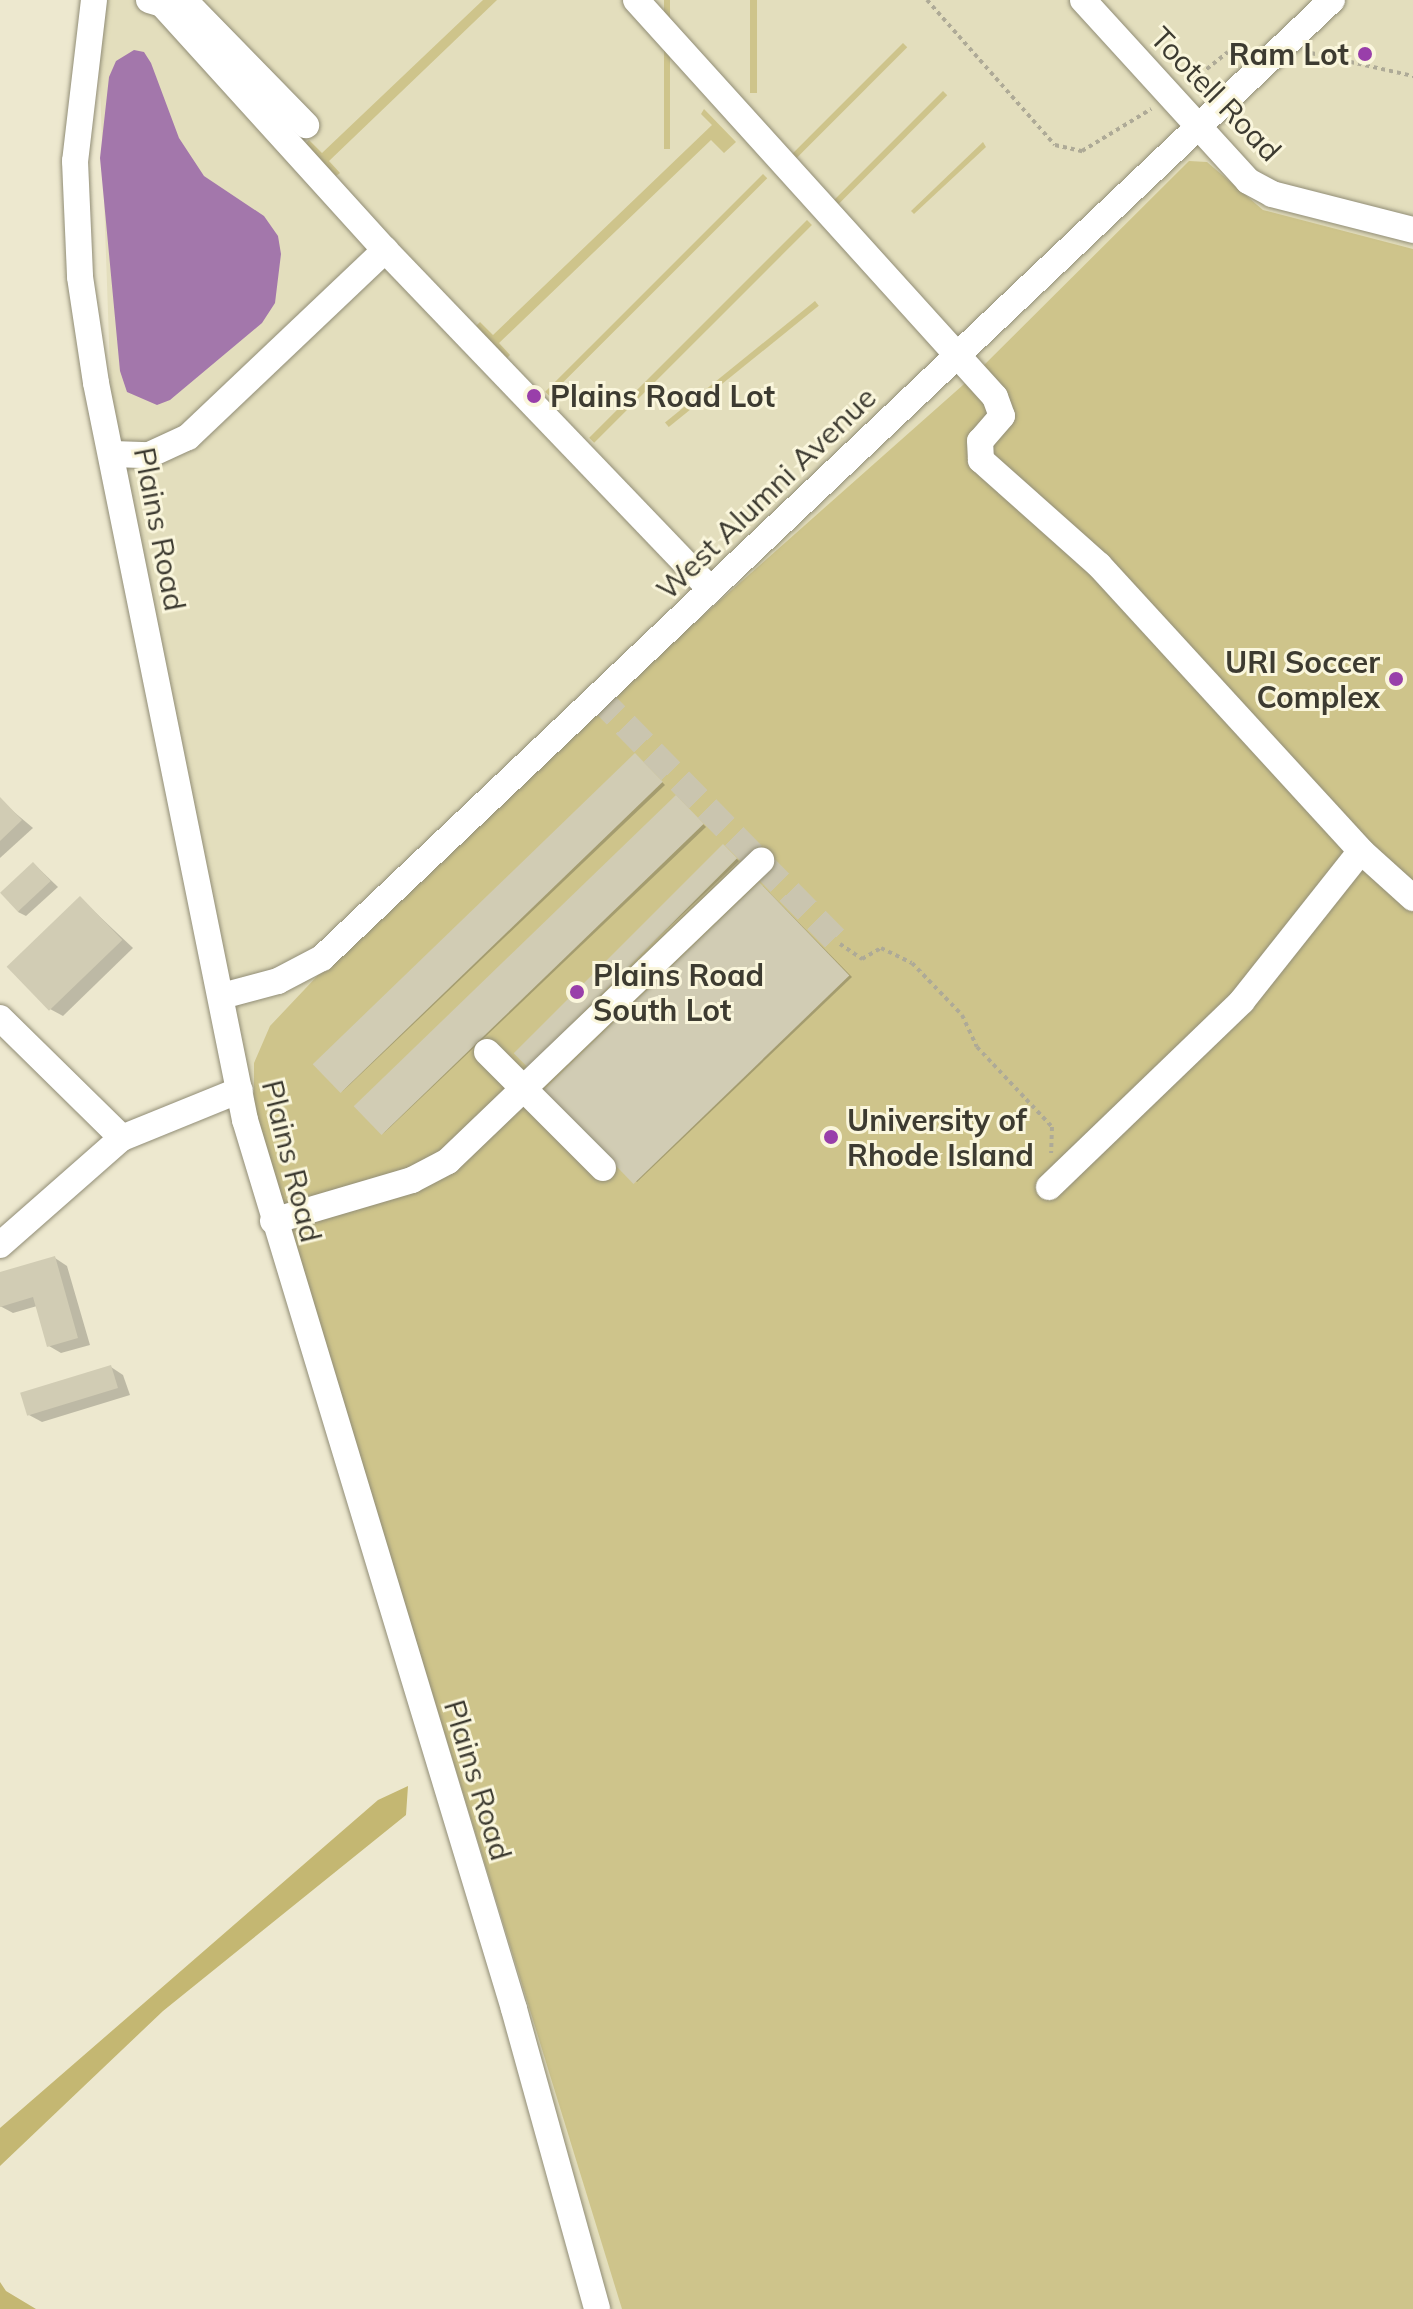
<!DOCTYPE html>
<style>
body{margin:0}
#map{position:relative;width:1413px;height:2309px;overflow:hidden;background:#ede8cf;font-family:Mulish,sans-serif}
div>[style]{position:absolute}
.built>*{inset:0;background:#e3debd}
.green>*{inset:0;background:#cec48b;transform-origin:0 0}
.forest>*{inset:0;background:#c4b772}
.water>*{inset:0;background:#a377ab}
.shadow>*{inset:0;background:#0003}
.building>*{inset:0;background:#d1ccb4;transform-origin:0 0}
.minor-tunnel>*{height:26px;margin-top:-13px;transform-origin:0;background:repeating-linear-gradient(90deg,#cac5af 0 26px,transparent 0 39px)}
.path>*{height:4px;margin-top:-2px;transform-origin:0;background:repeating-linear-gradient(90deg,#aeaa97 0 4px,transparent 0 8px)}
.roads{filter:drop-shadow(0 0 2px #918d76) drop-shadow(0 0 2px #918d76)}
.minor>*{height:26px;margin:-13px;padding:0 13px;transform-origin:13px;border-radius:13px;background:#fff}
.dots>*{width:22px;height:22px;translate:-50% -50%;box-sizing:border-box;border:4px solid #faf6dc;border-radius:50%}
span{translate:-50% -50%;white-space:nowrap;text-align:center;line-height:1.15;-webkit-text-stroke:6px #faf6dc;paint-order:stroke}
.poi-label{font-size:30px;color:#3d3b31;font-weight:700}
.right{translate:-100% -50%;text-align:right}
.left{translate:0 -50%;text-align:left}
.street-label{font-size:30px;color:#3d3b31}
</style>
<div id="map">
<div class="built">
<i style="clip-path:polygon(97px 0,1413px 0,1413px 2309px,592px 2309px,287px 1270px,113px 454px)"></i>
</div>
<div class="green">
<i style="clip-path:polygon(483px 0,497px 0,329px 161px,340px 173px,336px 176px,305px 144px,309px 140px,322px 153px)"></i>
<i style="left:664px;top:0;width:6px;height:149px"></i>
<i style="left:750px;top:0;width:7px;height:93px"></i>
<i style="left:903px;top:43px;width:6px;height:160px;rotate:45deg"></i>
<i style="left:943px;top:91px;width:6px;height:160px;rotate:45deg"></i>
<i style="clip-path:polygon(704px 109px,736px 142px,724px 153px,711px 140px,499px 343px,510px 355px,507px 358px,476px 326px,480px 322px,493px 335px,712px 125px,701px 114px)"></i>
<i style="clip-path:polygon(983px 142px,986px 147px,914px 214px,911px 211px)"></i>
<i style="clip-path:polygon(1189px 161px,1207px 162px,1263px 210px,1413px 249px,1413px 2309px,622px 2309px,254px 1114px,254px 1063px,270px 1026px,425px 862px,972px 377px)"></i>
<i style="left:763px;top:174px;width:6px;height:308px;rotate:45deg"></i>
<i style="left:807px;top:220px;width:7px;height:308px;rotate:45deg"></i>
<i style="left:815px;top:301px;width:6px;height:193px;rotate:51deg"></i>
</div>
<div class="forest">
<i style="clip-path:polygon(408px 1786px,406px 1815px,163px 2011px,0 2166px,0 2128px,378px 1800px)"></i>
<i style="clip-path:polygon(0 2282px,6px 2291px,36px 2309px,0 2309px)"></i>
</div>
<div class="water">
<i style="clip-path:polygon(134px 50px,144px 52px,151px 63px,179px 138px,204px 176px,264px 216px,278px 236px,281px 254px,275px 303px,262px 323px,170px 400px,157px 405px,127px 392px,120px 371px,100px 158px,109px 77px,116px 61px)"></i>
</div>
<div class="shadow">
<i style="clip-path:polygon(638px 757px,665px 785px,342px 1092px)"></i>
<i style="clip-path:polygon(679px 800px,706px 827px,383px 1134px)"></i>
<i style="clip-path:polygon(1px 801px,33px 828px,0 858px,0 802px)"></i>
<i style="clip-path:polygon(726px 848px,739px 861px,525px 1063px)"></i>
<i style="clip-path:polygon(34px 864px,58px 887px,26px 916px,18px 912px)"></i>
<i style="clip-path:polygon(763px 886px,852px 977px,637px 1182px,634px 1180px)"></i>
<i style="clip-path:polygon(81px 899px,133px 948px,63px 1016px,50px 1009px)"></i>
<i style="clip-path:polygon(55px 1258px,67px 1266px,90px 1345px,61px 1353px,49px 1346px,37px 1306px,13px 1313px,0 1306px,0 1274px)"></i>
<i style="clip-path:polygon(111px 1367px,123px 1375px,130px 1395px,42px 1422px,29px 1415px)"></i>
</div>
<div class="building">
<i style="left:635px;top:753px;width:40px;height:448px;rotate:46deg"></i>
<i style="left:676px;top:795px;width:40px;height:448px;rotate:46deg"></i>
<i style="clip-path:polygon(0 797px,22px 820px,0 841px)"></i>
<i style="left:723px;top:844px;width:20px;height:296px;rotate:45deg"></i>
<i style="left:33px;top:862px;width:26px;height:45px;rotate:47deg"></i>
<i style="left:759px;top:882px;width:130px;height:300px;rotate:46deg"></i>
<i style="left:80px;top:896px;width:61px;height:102px;rotate:46deg"></i>
<i style="clip-path:polygon(55px 1256px,78px 1338px,47px 1347px,33px 1297px,0 1307px,0 1272px)"></i>
<i style="left:111px;top:1365px;width:24px;height:95px;rotate:73deg"></i>
</div>
<div class="minor-tunnel">
<i style="left:598px;top:697px;width:346px;rotate:45.6deg"></i>
</div>
<div class="path">
<i style="left:927px;top:0;width:193px;rotate:48.6deg"></i>
<i style="left:1055px;top:145px;width:28px;rotate:13deg"></i>
<i style="left:1082px;top:151px;width:81px;rotate:-31.3deg"></i>
<i style="left:1311px;top:53px;width:105px;rotate:12.7deg"></i>
<i style="left:1188px;top:84px;width:51px;rotate:-38.7deg"></i>
<i style="left:1228px;top:52px;width:20px;rotate:-15deg"></i>
<i style="left:840px;top:944px;width:27px;rotate:34deg"></i>
<i style="left:862px;top:959px;width:22px;rotate:-30deg"></i>
<i style="left:881px;top:948px;width:34px;rotate:26deg"></i>
<i style="left:912px;top:963px;width:72px;rotate:46.1deg"></i>
<i style="left:962px;top:1015px;width:35px;rotate:65deg"></i>
<i style="left:977px;top:1047px;width:110px;rotate:46.8deg"></i>
<i style="left:1052px;top:1127px;width:26px;rotate:92deg"></i>
</div>
<div class="roads">
<div class="minor">
<i style="left:94px;top:0;width:162px;rotate:96.7deg"></i>
<i style="left:75px;top:161px;width:116px;rotate:87.5deg"></i>
<i style="left:80px;top:277px;width:107px;rotate:81.4deg"></i>
<i style="left:96px;top:383px;width:752px;rotate:78.57deg"></i>
<i style="left:245px;top:1120px;width:929px;rotate:73.16deg"></i>
<i style="left:514px;top:2009px;width:311px;rotate:74.5deg"></i>
<i style="left:149px;top:0;width:14px;rotate:17deg"></i>
<i style="left:162px;top:4px;width:332px;rotate:47.8deg"></i>
<i style="left:385px;top:250px;width:470px;rotate:46.2deg"></i>
<i style="left:184px;top:0;width:175px;rotate:45.7deg"></i>
<i style="left:636px;top:0;width:535px;rotate:47.88deg"></i>
<i style="left:995px;top:397px;width:20px;rotate:70deg"></i>
<i style="left:1002px;top:416px;width:33px;rotate:131deg"></i>
<i style="left:980px;top:441px;width:19px;rotate:87deg"></i>
<i style="left:981px;top:460px;width:158px;rotate:41.7deg"></i>
<i style="left:1099px;top:565px;width:388px;rotate:47.5deg"></i>
<i style="left:1361px;top:851px;width:70px;rotate:42.1deg"></i>
<i style="left:1083px;top:0;width:245px;rotate:47.6deg"></i>
<i style="left:1248px;top:181px;width:27px;rotate:28deg"></i>
<i style="left:1272px;top:194px;width:146px;rotate:14.3deg"></i>
<i style="left:113px;top:454px;width:36px;rotate:2deg"></i>
<i style="left:149px;top:455px;width:43px;rotate:-24.8deg"></i>
<i style="left:188px;top:437px;width:272px;rotate:-43.5deg"></i>
<i style="left:222px;top:996px;width:58px;rotate:-15deg"></i>
<i style="left:278px;top:981px;width:50px;rotate:-27.6deg"></i>
<i style="left:322px;top:958px;width:1392px;rotate:-43.49deg"></i>
<i style="left:0;top:1018px;width:171px;rotate:44.5deg"></i>
<i style="left:487px;top:1052px;width:164px;rotate:45deg"></i>
<i style="left:1049px;top:1187px;width:268px;rotate:-43.9deg"></i>
<i style="left:1242px;top:1001px;width:191px;rotate:-51.6deg"></i>
<i style="left:273px;top:1221px;width:145px;rotate:-16.4deg"></i>
<i style="left:412px;top:1180px;width:41px;rotate:-27.8deg"></i>
<i style="left:448px;top:1161px;width:434px;rotate:-43.8deg"></i>
<i style="left:0;top:1245px;width:162px;rotate:-41.3deg"></i>
<i style="left:122px;top:1138px;width:127px;rotate:-22.1deg"></i>
</div>
</div>
<div class="dots">
<i style="left:1365px;top:54px;background:#993faa"></i>
<i style="left:534px;top:396px;background:#993faa"></i>
<i style="left:1396px;top:679px;background:#993faa"></i>
<i style="left:577px;top:992px;background:#993faa"></i>
<i style="left:831px;top:1137px;background:#993faa"></i>
</div>
<div class="poi-label">
<span class="right" style="left:1349px;top:54px">Ram Lot</span>
<span class="left" style="left:550px;top:396px">Plains Road Lot</span>
<span class="right" style="left:1380px;top:679px">URI Soccer<br>Complex</span>
<span class="left" style="left:593px;top:992px">Plains Road<br>South Lot</span>
<span class="left" style="left:847px;top:1137px">University of<br>Rhode Island</span>
</div>
<div class="street-label">
<span style="left:1216px;top:94px;rotate:46deg">Tootell Road</span>
<span style="left:766px;top:493px;rotate:-44deg">West Alumni Avenue</span>
<span style="left:160px;top:529px;rotate:79deg">Plains Road</span>
<span style="left:292px;top:1161px;rotate:76deg">Plains Road</span>
<span style="left:478px;top:1780px;rotate:73deg">Plains Road</span>
</div>
</div>
